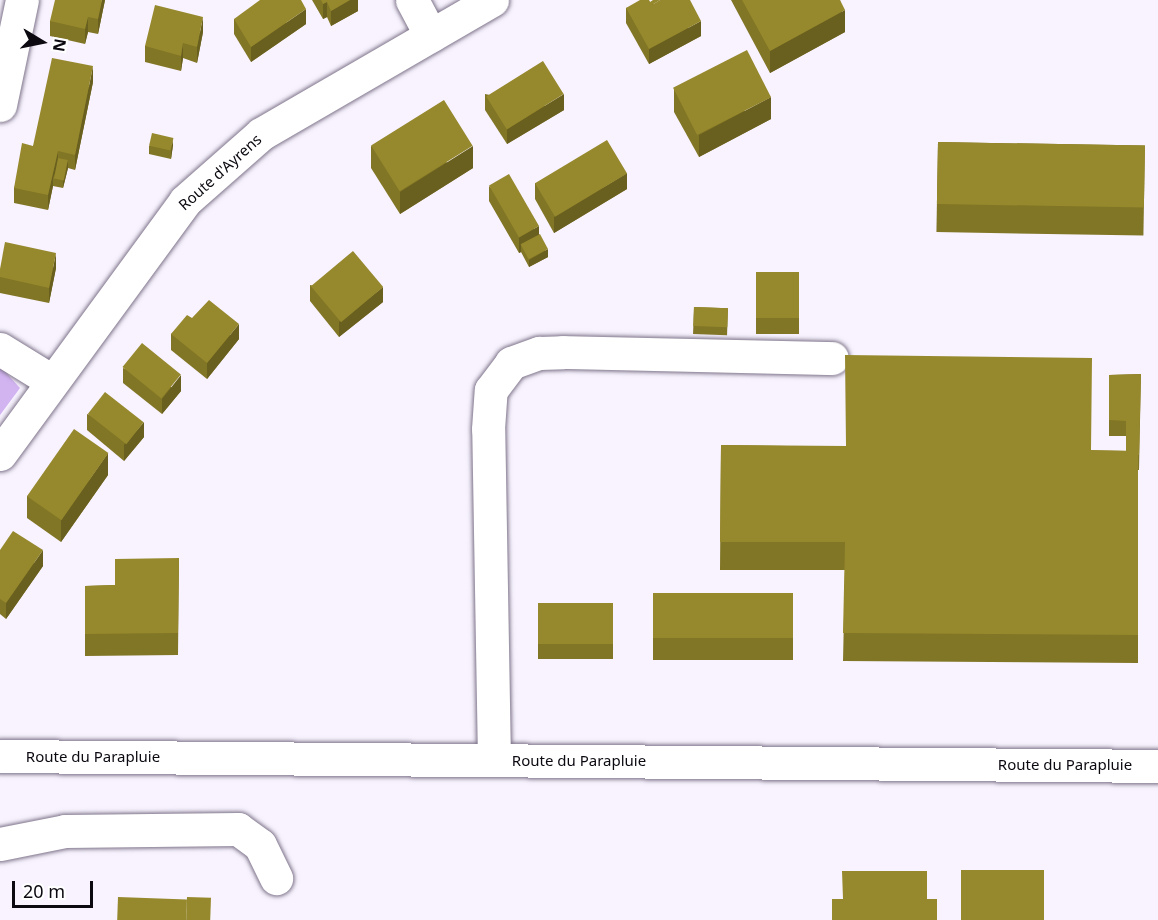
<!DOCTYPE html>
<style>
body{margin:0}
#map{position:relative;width:1158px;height:920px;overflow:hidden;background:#f8f3fe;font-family:"Noto Sans",sans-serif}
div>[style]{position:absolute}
.green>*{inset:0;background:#d2b4f1}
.roads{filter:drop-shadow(0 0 2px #7e748a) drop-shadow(0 0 2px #7e748a)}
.minor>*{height:33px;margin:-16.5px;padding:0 16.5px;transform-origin:16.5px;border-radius:16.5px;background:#fff}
.wall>*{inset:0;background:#817526;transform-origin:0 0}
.shaded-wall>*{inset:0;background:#695f1f}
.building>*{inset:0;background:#96882c;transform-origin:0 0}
span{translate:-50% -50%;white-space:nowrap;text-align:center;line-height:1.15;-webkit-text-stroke:4.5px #fff;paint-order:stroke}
.street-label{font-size:15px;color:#0d0911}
.north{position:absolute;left:12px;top:12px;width:60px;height:60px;-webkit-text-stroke:4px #fff;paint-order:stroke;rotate:100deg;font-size:16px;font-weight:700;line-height:24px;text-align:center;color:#0d0911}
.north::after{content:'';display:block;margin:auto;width:21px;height:27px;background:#0d0911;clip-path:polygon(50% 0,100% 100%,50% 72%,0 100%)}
.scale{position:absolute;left:12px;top:881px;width:81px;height:27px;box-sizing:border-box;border:3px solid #0d0911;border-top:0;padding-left:8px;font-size:18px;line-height:21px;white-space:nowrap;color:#0d0911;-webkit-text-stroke:4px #fff;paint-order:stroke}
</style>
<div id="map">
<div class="green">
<i style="clip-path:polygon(0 366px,20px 388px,0 415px)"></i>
</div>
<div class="roads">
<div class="minor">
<i style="left:412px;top:0;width:40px;rotate:62deg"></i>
<i style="left:0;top:105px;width:107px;rotate:-78.2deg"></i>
<i style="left:0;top:349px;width:61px;rotate:31.6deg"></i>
<i style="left:0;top:454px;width:313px;rotate:-53.8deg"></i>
<i style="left:185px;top:201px;width:101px;rotate:-41.4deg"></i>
<i style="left:261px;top:134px;width:267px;rotate:-30.1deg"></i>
<i style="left:0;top:756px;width:1158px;rotate:0.49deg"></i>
<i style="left:494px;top:760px;width:331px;rotate:-91deg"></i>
<i style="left:488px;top:429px;width:39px;rotate:-86deg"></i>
<i style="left:491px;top:390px;width:34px;rotate:-53deg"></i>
<i style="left:511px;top:363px;width:30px;rotate:-20deg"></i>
<i style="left:539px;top:353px;width:24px;rotate:-2deg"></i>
<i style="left:563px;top:352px;width:269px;rotate:1.3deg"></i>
<i style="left:0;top:844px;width:66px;rotate:-11.3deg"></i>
<i style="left:65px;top:831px;width:173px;rotate:-0.7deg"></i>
<i style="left:238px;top:829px;width:27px;rotate:36deg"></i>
<i style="left:260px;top:845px;width:37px;rotate:64deg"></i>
</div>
</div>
<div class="wall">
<i style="clip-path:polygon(105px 0,98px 34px,88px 32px,85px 44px,50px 36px,50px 21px)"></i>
<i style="clip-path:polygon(312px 0,358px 0,358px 11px,331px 26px,327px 17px,323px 19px)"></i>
<i style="clip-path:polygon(731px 0,840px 0,845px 32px,770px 73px)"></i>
<i style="clip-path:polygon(650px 2px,701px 36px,649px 64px,626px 23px,626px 8px)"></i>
<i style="clip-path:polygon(234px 19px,306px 24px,251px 62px,234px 34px)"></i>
<i style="clip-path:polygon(203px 32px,197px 63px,183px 58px,181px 71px,145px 62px,145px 46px)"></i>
<i style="clip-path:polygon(93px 82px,75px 170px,68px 168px,63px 188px,53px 186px,48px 210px,14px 203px,14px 188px,33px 146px)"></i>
<i style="clip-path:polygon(674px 89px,771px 119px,699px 157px,674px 112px)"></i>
<i style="clip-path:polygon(485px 94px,564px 110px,507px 144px,485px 110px)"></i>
<i style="left:938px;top:142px;width:207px;height:90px;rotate:1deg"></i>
<i style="clip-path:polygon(173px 145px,171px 159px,149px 154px,149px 146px)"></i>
<i style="clip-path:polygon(371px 146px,473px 168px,400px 214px,371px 168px)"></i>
<i style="clip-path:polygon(535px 183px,627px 189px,554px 233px,535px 199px)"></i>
<i style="clip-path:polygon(489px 186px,539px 234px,548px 257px,529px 267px,521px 252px,519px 253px,489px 201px)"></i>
<i style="clip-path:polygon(56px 268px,49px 303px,0 293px,0 269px)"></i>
<i style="left:756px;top:272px;width:43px;height:62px"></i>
<i style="clip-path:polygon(310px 285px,383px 302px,339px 337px,310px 301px)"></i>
<i style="left:694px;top:307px;width:34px;height:27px;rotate:2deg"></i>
<i style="clip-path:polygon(192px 318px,239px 339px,207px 379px,171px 350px,171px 334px)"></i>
<i style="clip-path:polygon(123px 368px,181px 391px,162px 414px,123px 383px)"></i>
<i style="clip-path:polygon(1141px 374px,1139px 470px,1138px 470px,1138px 663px,843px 661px,845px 570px,720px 570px,721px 445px,1126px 451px,1126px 436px,1109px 436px,1109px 375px)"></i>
<i style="clip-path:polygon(87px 414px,144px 437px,124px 461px,87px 430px)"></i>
<i style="clip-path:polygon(108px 475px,61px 542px,27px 518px,27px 496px)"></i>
<i style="clip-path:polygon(0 550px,43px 566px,6px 619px,0 614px)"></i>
<i style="clip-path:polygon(179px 558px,178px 655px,85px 656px,85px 586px,115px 585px)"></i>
<i style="left:653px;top:593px;width:140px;height:67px"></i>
<i style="left:538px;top:603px;width:75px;height:56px"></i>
</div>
<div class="shaded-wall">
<i style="clip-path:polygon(102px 0,105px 0,98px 34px,98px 19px)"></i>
<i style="clip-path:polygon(350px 0,358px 0,358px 11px,331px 26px,331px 11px)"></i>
<i style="clip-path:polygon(327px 2px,327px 17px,323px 19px,323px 4px)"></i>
<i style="clip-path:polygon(306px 9px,306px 24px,251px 62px,251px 47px)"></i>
<i style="clip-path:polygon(845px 10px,845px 32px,770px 73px,770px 51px)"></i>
<i style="clip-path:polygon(88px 17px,88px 32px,85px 44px,85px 29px)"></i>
<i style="clip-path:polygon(203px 17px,203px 32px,197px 63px,197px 47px)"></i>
<i style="clip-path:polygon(701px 21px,701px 36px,649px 64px,649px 49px)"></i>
<i style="clip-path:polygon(183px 43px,183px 58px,181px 71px,181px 56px)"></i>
<i style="clip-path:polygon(93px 66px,93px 82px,75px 170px,75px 155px)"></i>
<i style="clip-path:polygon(564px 94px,564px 110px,507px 144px,507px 129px)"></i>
<i style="clip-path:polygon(771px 97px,771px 119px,699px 157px,699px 135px)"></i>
<i style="clip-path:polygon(173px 138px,173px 145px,171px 159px,171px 151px)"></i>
<i style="clip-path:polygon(473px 146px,473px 168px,400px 214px,400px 192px)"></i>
<i style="clip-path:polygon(58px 151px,58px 166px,53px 178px,53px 186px,48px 210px,48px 195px)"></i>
<i style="clip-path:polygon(68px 160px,68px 168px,63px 188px,63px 181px)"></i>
<i style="clip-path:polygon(627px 173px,627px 189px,554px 233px,554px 217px)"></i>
<i style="clip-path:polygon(539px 226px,539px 241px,521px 245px,521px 252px,519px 253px,519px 237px)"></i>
<i style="clip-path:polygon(548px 249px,548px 257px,529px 267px,529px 260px)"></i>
<i style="clip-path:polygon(56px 253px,56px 268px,49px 303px,49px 288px)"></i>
<i style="clip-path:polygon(383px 287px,383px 302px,339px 337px,339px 322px)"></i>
<i style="clip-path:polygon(239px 324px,239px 339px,207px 379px,207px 363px)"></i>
<i style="clip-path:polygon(181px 375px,181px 391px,162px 414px,162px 399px)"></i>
<i style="clip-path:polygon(144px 422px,144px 437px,124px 461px,124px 445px)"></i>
<i style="clip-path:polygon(108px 453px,108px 475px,61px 542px,61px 520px)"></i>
<i style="clip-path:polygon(43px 550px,43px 566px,6px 619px,6px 603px)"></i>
</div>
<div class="building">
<i style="clip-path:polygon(55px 0,102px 0,98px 19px,88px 17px,85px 29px,50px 21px)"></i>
<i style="clip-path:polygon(260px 0,301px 0,306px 9px,251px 47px,234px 19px)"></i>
<i style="clip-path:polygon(321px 0,350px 0,331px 11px,327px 2px,323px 4px)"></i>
<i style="clip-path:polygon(640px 0,649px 0,652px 5px,660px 0,690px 0,701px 21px,649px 49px,626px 8px)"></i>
<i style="clip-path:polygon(653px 0,660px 0,652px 5px,650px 2px)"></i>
<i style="clip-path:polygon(742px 0,840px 0,845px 10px,770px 51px)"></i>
<i style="clip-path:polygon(155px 5px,203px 17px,197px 47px,183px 43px,181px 56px,145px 46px)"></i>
<i style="left:747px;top:50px;width:53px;height:83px;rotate:63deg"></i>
<i style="clip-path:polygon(52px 58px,93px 66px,75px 155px,58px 151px,48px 195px,14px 188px,22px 143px,33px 146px)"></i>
<i style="left:543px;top:61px;width:39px;height:67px;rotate:58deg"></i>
<i style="left:444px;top:100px;width:54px;height:86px;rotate:58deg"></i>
<i style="left:152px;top:133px;width:22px;height:13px;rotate:13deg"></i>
<i style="left:607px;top:140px;width:39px;height:84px;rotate:59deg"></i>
<i style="left:938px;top:142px;width:207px;height:62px;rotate:1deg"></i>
<i style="left:58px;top:158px;width:10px;height:21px;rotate:11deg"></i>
<i style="left:509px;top:174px;width:60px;height:23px;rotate:60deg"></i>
<i style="left:540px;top:234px;width:17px;height:22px;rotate:62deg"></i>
<i style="clip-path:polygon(5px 242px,56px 253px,49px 288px,0 277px,0 269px)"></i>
<i style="left:353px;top:251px;width:47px;height:55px;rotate:50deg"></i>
<i style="left:756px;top:272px;width:43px;height:46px"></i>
<i style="clip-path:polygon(209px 300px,239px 324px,207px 363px,171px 334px,187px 315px,192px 318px)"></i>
<i style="left:694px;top:307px;width:34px;height:19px;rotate:2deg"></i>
<i style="left:142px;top:343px;width:50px;height:31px;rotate:39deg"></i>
<i style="clip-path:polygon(845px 355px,1092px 358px,1091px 450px,1138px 451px,1138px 635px,843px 633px,845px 542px,720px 542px,721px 445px,846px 446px)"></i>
<i style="clip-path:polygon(1141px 374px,1139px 455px,1138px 455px,1138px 451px,1126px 451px,1126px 421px,1109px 420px,1109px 375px)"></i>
<i style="left:105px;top:392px;width:49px;height:28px;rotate:38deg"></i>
<i style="left:74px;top:429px;width:42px;height:82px;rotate:35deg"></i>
<i style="clip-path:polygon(13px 531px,43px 550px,6px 603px,0 599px,0 550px)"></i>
<i style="clip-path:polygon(179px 558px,178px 633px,85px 634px,85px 586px,115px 585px,115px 559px)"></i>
<i style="left:653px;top:593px;width:140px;height:45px"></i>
<i style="left:538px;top:603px;width:75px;height:41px"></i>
<i style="left:961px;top:870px;width:83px;height:50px"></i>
<i style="clip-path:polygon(842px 871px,927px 871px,927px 899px,937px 899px,937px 920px,832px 920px,832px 899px,843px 899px)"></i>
<i style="left:118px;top:897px;width:69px;height:23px;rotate:2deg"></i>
<i style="left:187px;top:897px;width:24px;height:23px;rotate:2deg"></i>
</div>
<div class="street-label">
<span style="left:220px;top:172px;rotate:-42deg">Route d'Ayrens</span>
<span style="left:93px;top:757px">Route du Parapluie</span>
<span style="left:579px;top:761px">Route du Parapluie</span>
<span style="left:1065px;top:765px">Route du Parapluie</span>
</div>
<div class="north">N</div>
<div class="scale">20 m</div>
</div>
